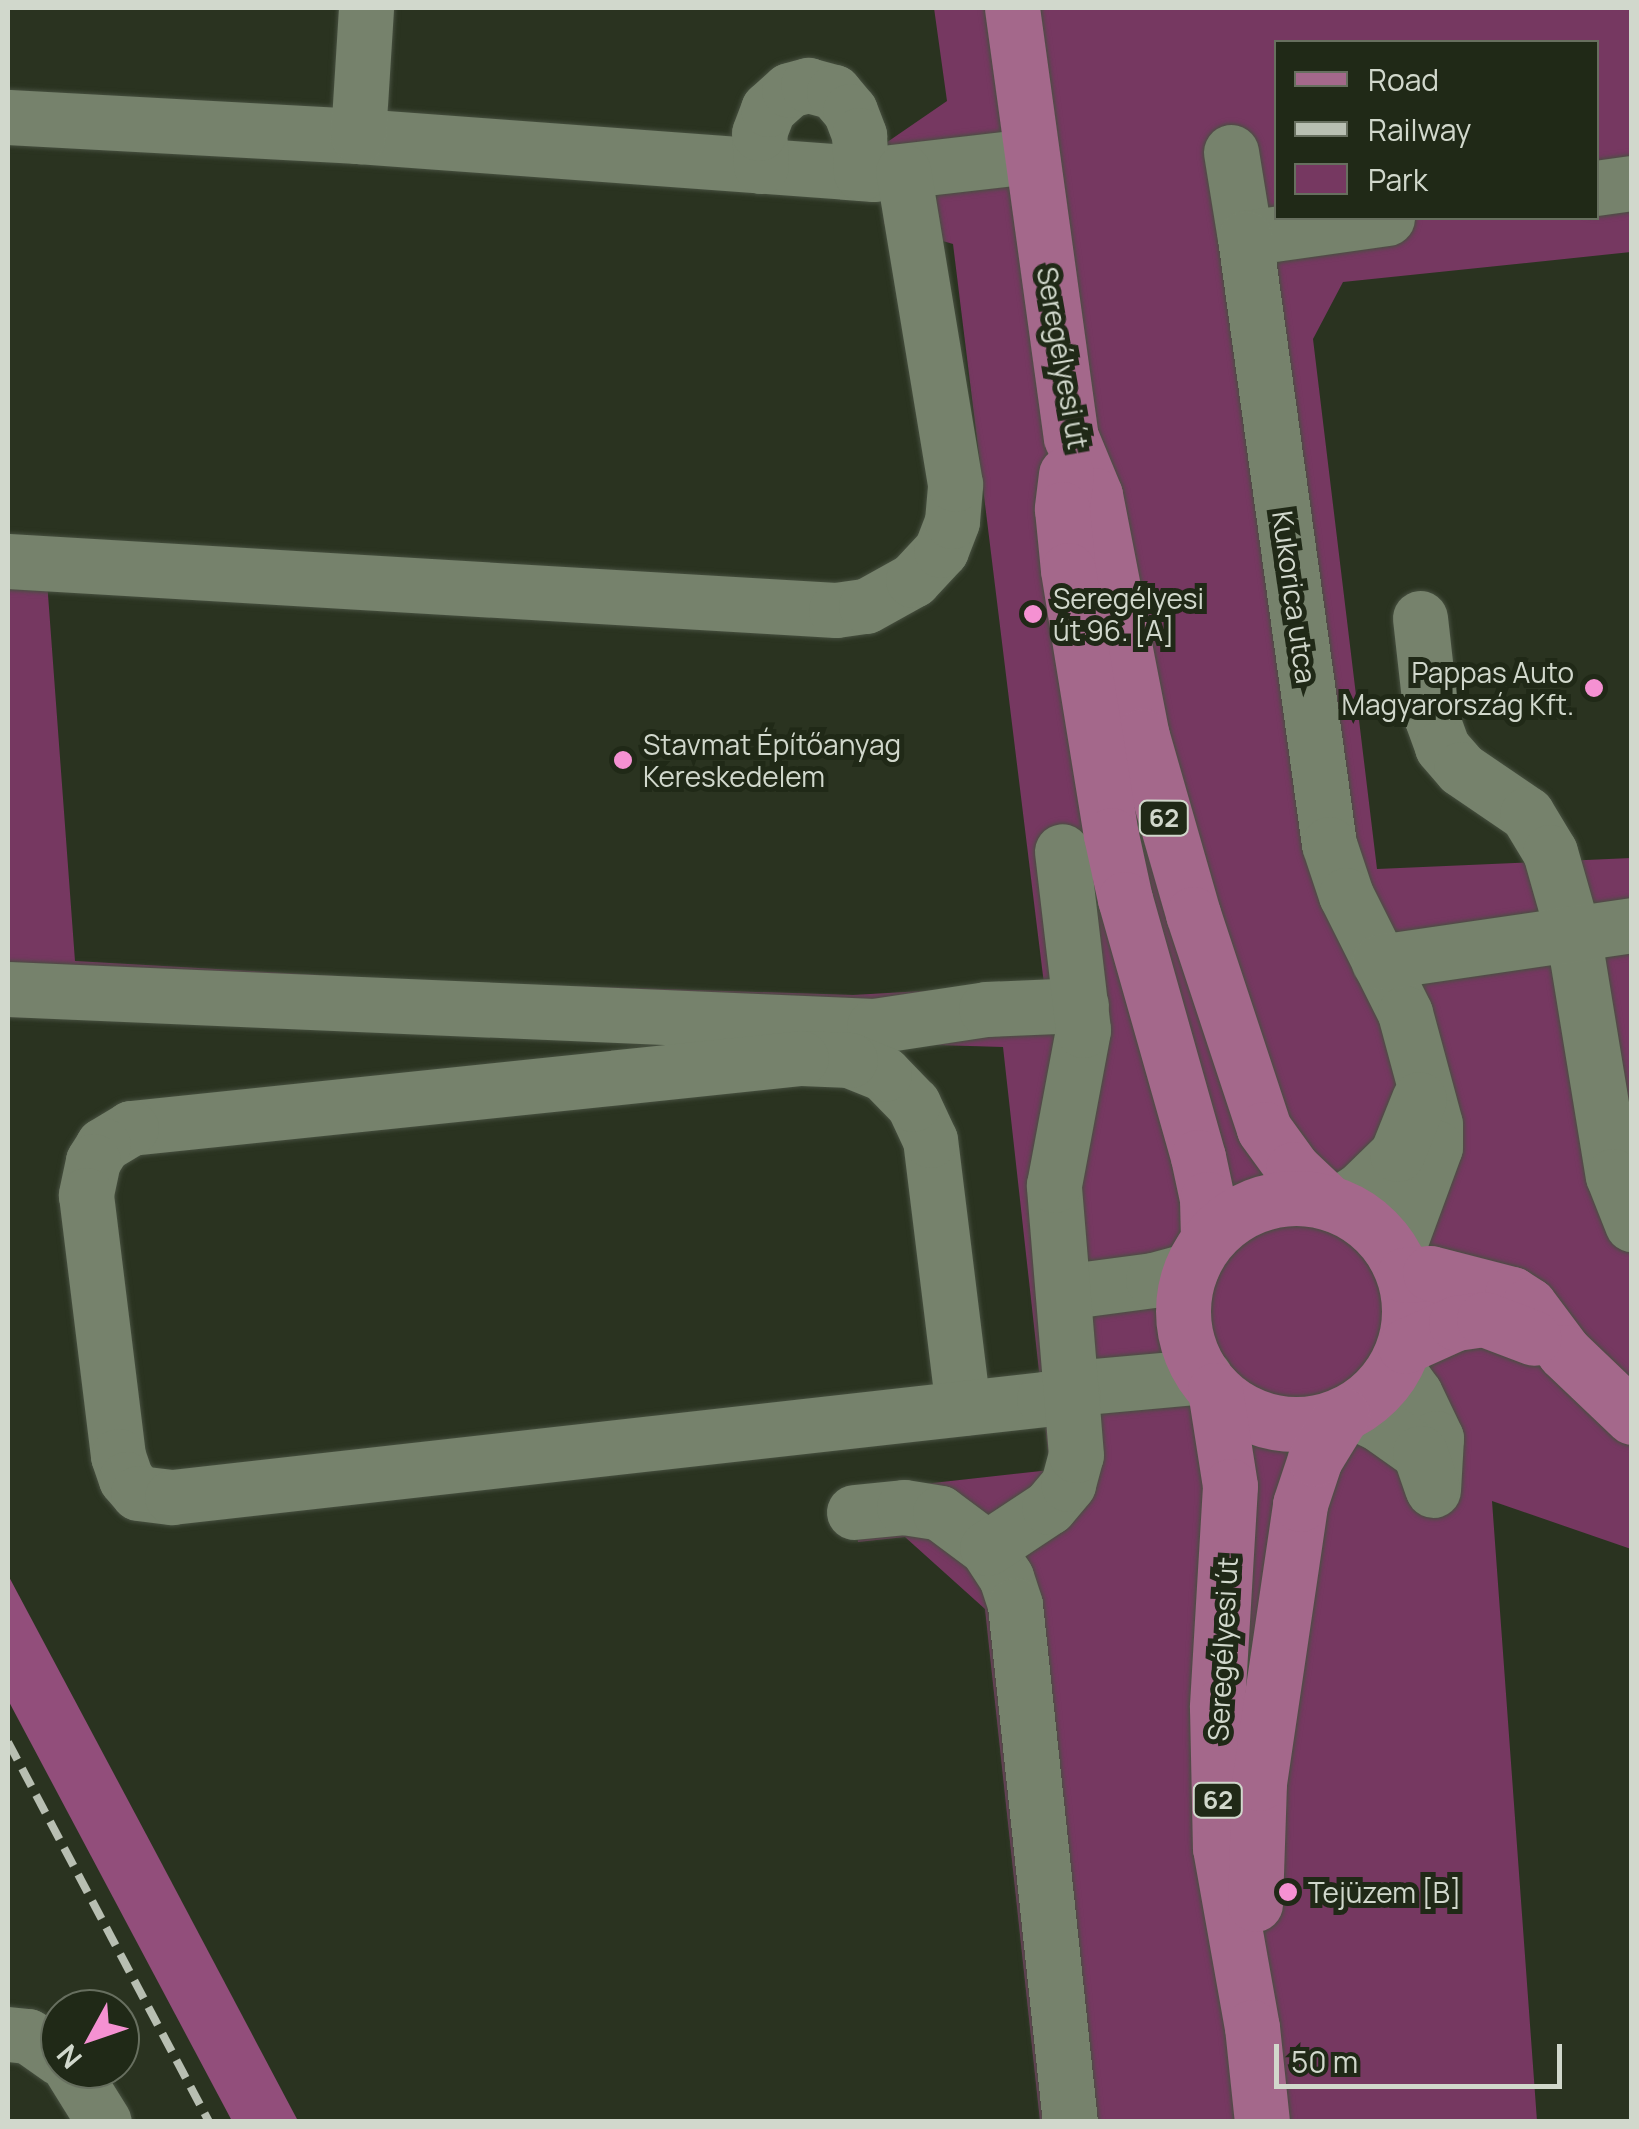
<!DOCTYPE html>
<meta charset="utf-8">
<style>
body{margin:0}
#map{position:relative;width:1639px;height:2129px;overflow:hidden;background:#2a3320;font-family:Manrope,sans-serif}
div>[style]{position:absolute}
.green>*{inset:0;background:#763861}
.forest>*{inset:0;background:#924e7b}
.roads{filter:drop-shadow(0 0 2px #475040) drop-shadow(0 0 2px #475040)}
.minor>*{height:55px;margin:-27.5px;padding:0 27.5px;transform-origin:27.5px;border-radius:27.5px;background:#76826c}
.major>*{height:55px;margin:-27.5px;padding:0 27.5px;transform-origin:27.5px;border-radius:27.5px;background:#a4688b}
.major>.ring{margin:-27.5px;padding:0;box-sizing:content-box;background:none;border:55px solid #a4688b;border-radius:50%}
.rail>*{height:8px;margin-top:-4px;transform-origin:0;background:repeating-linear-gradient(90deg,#b8bfb2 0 20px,transparent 0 30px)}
.dots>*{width:28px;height:28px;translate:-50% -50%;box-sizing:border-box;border:5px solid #202917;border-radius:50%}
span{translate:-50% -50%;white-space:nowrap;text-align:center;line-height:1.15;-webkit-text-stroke:10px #202917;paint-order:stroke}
.shield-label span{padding:2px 8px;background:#202917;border:2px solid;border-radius:8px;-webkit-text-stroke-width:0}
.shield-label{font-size:25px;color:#d1d8cc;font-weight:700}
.street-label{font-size:28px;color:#d1d8cc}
.poi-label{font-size:28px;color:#d1d8cc}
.left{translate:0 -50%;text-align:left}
.right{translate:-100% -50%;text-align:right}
.frame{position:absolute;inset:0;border:10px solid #d1d8cc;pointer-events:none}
.legend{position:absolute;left:1274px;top:40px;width:325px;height:180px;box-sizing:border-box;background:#202917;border:2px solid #676f5f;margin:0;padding:12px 18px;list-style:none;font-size:30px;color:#d1d8cc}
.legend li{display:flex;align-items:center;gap:20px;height:50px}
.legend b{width:50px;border:2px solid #676f5f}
.north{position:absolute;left:40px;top:1989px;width:100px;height:100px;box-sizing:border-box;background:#202917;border:2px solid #676f5f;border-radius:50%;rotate:230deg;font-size:28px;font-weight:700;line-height:40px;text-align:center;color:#d1d8cc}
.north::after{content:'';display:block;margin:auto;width:35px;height:45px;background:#f591d2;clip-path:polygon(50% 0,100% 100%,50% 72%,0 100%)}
.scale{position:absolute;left:1274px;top:2044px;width:288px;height:45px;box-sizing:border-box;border:5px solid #d1d8cc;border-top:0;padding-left:12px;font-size:30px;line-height:35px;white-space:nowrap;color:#d1d8cc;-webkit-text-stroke:8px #202917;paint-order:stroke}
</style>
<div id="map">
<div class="green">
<i style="clip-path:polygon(evenodd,934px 8px,1631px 8px,1631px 252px,1343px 282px,1313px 339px,1377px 869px,1631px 858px,1631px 1549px,1492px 1501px,1537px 2121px,1040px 2121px,985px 1609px,905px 1537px,858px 1542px,852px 1492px,1050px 1470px,1003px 1047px,8px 1017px,8px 580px,47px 581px,75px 961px,443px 982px,853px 995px,1044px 984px,953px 244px,884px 224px,880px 147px,947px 101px,934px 8px,1276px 42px,1596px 42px,1596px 218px,1276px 218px,1276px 42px)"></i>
</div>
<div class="forest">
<i style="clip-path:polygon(8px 1575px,154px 1849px,298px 2121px,232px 2121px,8px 1700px)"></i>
</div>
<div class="roads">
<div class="minor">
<i style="left:8px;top:117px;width:351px;rotate:3.1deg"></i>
<i style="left:358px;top:136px;width:517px;rotate:4.21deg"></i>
<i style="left:874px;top:174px;width:156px;rotate:-6.6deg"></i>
<i style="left:358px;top:136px;width:128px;rotate:-86.4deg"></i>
<i style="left:1231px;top:152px;width:87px;rotate:80.8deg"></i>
<i style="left:761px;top:166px;width:33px;rotate:-93deg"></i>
<i style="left:759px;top:133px;width:26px;rotate:-69deg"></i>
<i style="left:768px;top:109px;width:28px;rotate:-42deg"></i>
<i style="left:789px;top:90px;width:20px;rotate:-15deg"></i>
<i style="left:808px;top:85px;width:27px;rotate:15deg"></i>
<i style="left:834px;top:92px;width:25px;rotate:50deg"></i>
<i style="left:850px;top:111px;width:26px;rotate:69deg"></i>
<i style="left:859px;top:135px;width:38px;rotate:87deg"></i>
<i style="left:1596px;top:188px;width:36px;rotate:-8deg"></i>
<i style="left:1387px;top:218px;width:143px;rotate:172deg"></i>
<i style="left:1245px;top:238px;width:612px;rotate:82.11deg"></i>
<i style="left:1329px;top:844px;width:54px;rotate:71.6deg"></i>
<i style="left:1346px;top:895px;width:132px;rotate:63.4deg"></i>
<i style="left:1405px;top:1013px;width:115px;rotate:74.9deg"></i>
<i style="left:1435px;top:1124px;width:23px;rotate:90deg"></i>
<i style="left:1435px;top:1147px;width:116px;rotate:110.2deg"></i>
<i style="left:8px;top:561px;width:829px;rotate:3.39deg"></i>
<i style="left:836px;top:610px;width:30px;rotate:-8deg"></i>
<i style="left:866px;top:606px;width:54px;rotate:-29deg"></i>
<i style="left:913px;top:580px;width:41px;rotate:-47deg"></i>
<i style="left:941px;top:550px;width:31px;rotate:-69deg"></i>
<i style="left:952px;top:521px;width:37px;rotate:-85deg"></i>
<i style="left:955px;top:484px;width:317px;rotate:-99.4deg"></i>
<i style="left:1420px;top:618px;width:99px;rotate:83.6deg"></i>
<i style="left:1431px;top:716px;width:33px;rotate:70deg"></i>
<i style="left:1442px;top:747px;width:29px;rotate:49deg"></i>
<i style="left:1461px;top:769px;width:80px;rotate:34.3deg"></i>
<i style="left:1527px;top:814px;width:44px;rotate:58.8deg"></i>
<i style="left:1550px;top:852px;width:84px;rotate:74.1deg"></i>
<i style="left:1573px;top:933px;width:246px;rotate:80.7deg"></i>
<i style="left:1613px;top:1176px;width:52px;rotate:68.4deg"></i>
<i style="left:1379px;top:962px;width:256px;rotate:-8.3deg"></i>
<i style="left:8px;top:989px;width:867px;rotate:2.45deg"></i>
<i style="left:874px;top:1026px;width:113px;rotate:-8.6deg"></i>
<i style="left:986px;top:1009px;width:95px;rotate:-2.4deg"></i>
<i style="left:1336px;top:1205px;width:28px;rotate:-32deg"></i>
<i style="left:1360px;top:1190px;width:52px;rotate:-44.2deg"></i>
<i style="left:1397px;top:1154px;width:59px;rotate:-68.2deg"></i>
<i style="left:1063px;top:1292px;width:91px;rotate:-7.6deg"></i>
<i style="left:1153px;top:1280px;width:39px;rotate:-15deg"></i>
<i style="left:1396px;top:1368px;width:32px;rotate:54deg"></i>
<i style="left:1415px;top:1394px;width:49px;rotate:64.5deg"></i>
<i style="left:1436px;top:1438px;width:52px;rotate:93.3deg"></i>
<i style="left:1073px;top:1388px;width:132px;rotate:-5.2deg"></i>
<i style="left:963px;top:1408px;width:270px;rotate:-97deg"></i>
<i style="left:930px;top:1140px;width:40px;rotate:-115deg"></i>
<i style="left:913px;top:1104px;width:42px;rotate:-134deg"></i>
<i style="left:884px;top:1074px;width:37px;rotate:-158deg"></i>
<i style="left:850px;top:1060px;width:49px;rotate:-177.7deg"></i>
<i style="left:801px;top:1058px;width:674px;rotate:174.04deg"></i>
<i style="left:131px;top:1128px;width:33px;rotate:149deg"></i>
<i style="left:103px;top:1145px;width:19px;rotate:122deg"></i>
<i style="left:93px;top:1161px;width:35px;rotate:102deg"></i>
<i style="left:86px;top:1195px;width:263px;rotate:83deg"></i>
<i style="left:118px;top:1456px;width:24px;rotate:71deg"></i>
<i style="left:126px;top:1479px;width:18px;rotate:49deg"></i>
<i style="left:138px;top:1493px;width:34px;rotate:7deg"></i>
<i style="left:172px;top:1497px;width:877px;rotate:-6.41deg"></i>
<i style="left:1044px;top:1399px;width:29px;rotate:-6deg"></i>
<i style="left:1352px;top:1411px;width:29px;rotate:25deg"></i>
<i style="left:1378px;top:1423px;width:52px;rotate:35.5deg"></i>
<i style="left:1420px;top:1453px;width:36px;rotate:71deg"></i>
<i style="left:854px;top:1512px;width:50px;rotate:-5.7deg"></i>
<i style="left:904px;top:1507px;width:36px;rotate:9deg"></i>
<i style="left:940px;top:1513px;width:59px;rotate:36.7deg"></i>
<i style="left:987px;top:1548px;width:35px;rotate:57deg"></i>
<i style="left:1006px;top:1577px;width:29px;rotate:72deg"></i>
<i style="left:1015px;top:1605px;width:520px;rotate:83.93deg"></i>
<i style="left:987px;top:1548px;width:74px;rotate:-33.5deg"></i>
<i style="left:1049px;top:1507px;width:30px;rotate:-50deg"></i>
<i style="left:1068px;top:1484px;width:30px;rotate:-75deg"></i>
<i style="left:1076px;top:1455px;width:271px;rotate:-94.7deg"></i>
<i style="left:1054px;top:1185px;width:158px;rotate:-79.4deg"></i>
<i style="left:1083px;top:1030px;width:180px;rotate:-96.7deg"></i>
<i style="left:8px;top:2034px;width:20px;rotate:6deg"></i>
<i style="left:28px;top:2036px;width:39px;rotate:35deg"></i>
<i style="left:71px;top:2069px;width:62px;rotate:58.1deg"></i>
</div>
<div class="major">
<i style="left:1012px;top:8px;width:433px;rotate:82.2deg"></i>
<i style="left:1071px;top:437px;width:63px;rotate:67.5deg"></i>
<i style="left:1095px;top:495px;width:246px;rotate:79deg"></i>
<i style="left:1142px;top:736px;width:185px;rotate:74deg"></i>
<i style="left:1193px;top:914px;width:226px;rotate:71.7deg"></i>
<i style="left:1264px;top:1129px;width:49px;rotate:54.1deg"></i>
<i style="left:1293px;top:1169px;width:47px;rotate:43.3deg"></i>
<i style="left:1066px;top:474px;width:35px;rotate:97deg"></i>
<i style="left:1062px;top:509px;width:61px;rotate:84.4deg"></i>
<i style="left:1068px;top:570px;width:268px;rotate:80.8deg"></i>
<i style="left:1111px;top:835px;width:66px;rotate:77.7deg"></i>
<i style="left:1125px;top:899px;width:268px;rotate:74.2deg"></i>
<i style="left:1198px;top:1157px;width:43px;rotate:77.9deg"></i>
<i style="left:1207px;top:1199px;width:40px;rotate:88.6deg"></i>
<i class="ring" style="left:1183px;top:1198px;width:171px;height:171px"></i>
<i style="left:1404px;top:1275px;width:26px;rotate:-4deg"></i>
<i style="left:1430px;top:1273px;width:85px;rotate:14.4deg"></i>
<i style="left:1512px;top:1294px;width:20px;rotate:33deg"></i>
<i style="left:1529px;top:1305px;width:59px;rotate:53.3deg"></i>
<i style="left:1564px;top:1352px;width:94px;rotate:43.7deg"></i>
<i style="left:1405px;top:1346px;width:56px;rotate:-24.3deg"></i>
<i style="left:1456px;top:1323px;width:28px;rotate:-8deg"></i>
<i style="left:1484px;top:1319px;width:53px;rotate:20.8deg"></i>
<i style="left:1215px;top:1390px;width:97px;rotate:81.1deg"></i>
<i style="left:1230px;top:1486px;width:222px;rotate:93.4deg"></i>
<i style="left:1217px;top:1708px;width:140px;rotate:88.8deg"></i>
<i style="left:1220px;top:1848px;width:182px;rotate:79.9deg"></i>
<i style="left:1252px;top:2027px;width:96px;rotate:84deg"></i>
<i style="left:1255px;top:1904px;width:121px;rotate:-88.1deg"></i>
<i style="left:1259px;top:1783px;width:282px;rotate:-81.6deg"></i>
<i style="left:1300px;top:1504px;width:47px;rotate:-71.6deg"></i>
<i style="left:1315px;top:1459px;width:52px;rotate:-58.5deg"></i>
</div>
</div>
<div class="rail">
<i style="left:8px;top:1742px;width:430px;rotate:62.1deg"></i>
</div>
<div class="dots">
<i style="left:1033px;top:614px;background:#f591d2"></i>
<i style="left:1594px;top:688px;background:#f591d2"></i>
<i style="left:623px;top:760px;background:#f591d2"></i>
<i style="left:1288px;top:1892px;background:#f591d2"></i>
</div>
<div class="shield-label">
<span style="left:1164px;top:818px">62</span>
<span style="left:1218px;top:1800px">62</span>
</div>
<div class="street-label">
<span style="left:1063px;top:358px;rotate:80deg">Seregélyesi út</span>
<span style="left:1295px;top:597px;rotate:82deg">Kukorica utca</span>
<span style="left:1222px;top:1649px;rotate:-87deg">Seregélyesi út</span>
</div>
<div class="poi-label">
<span class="left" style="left:1053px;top:614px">Seregélyesi<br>út 96. [A]</span>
<span class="right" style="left:1574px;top:688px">Pappas Auto<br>Magyarország Kft.</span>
<span class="left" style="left:643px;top:760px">Stavmat Építőanyag<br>Kereskedelem</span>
<span class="left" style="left:1308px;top:1892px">Tejüzem [B]</span>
</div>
<div class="frame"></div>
<ul class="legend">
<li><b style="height:12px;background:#a4688b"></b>Road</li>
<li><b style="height:12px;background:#b8bfb2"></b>Railway</li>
<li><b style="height:28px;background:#763861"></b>Park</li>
</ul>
<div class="north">N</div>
<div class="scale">50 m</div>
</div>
